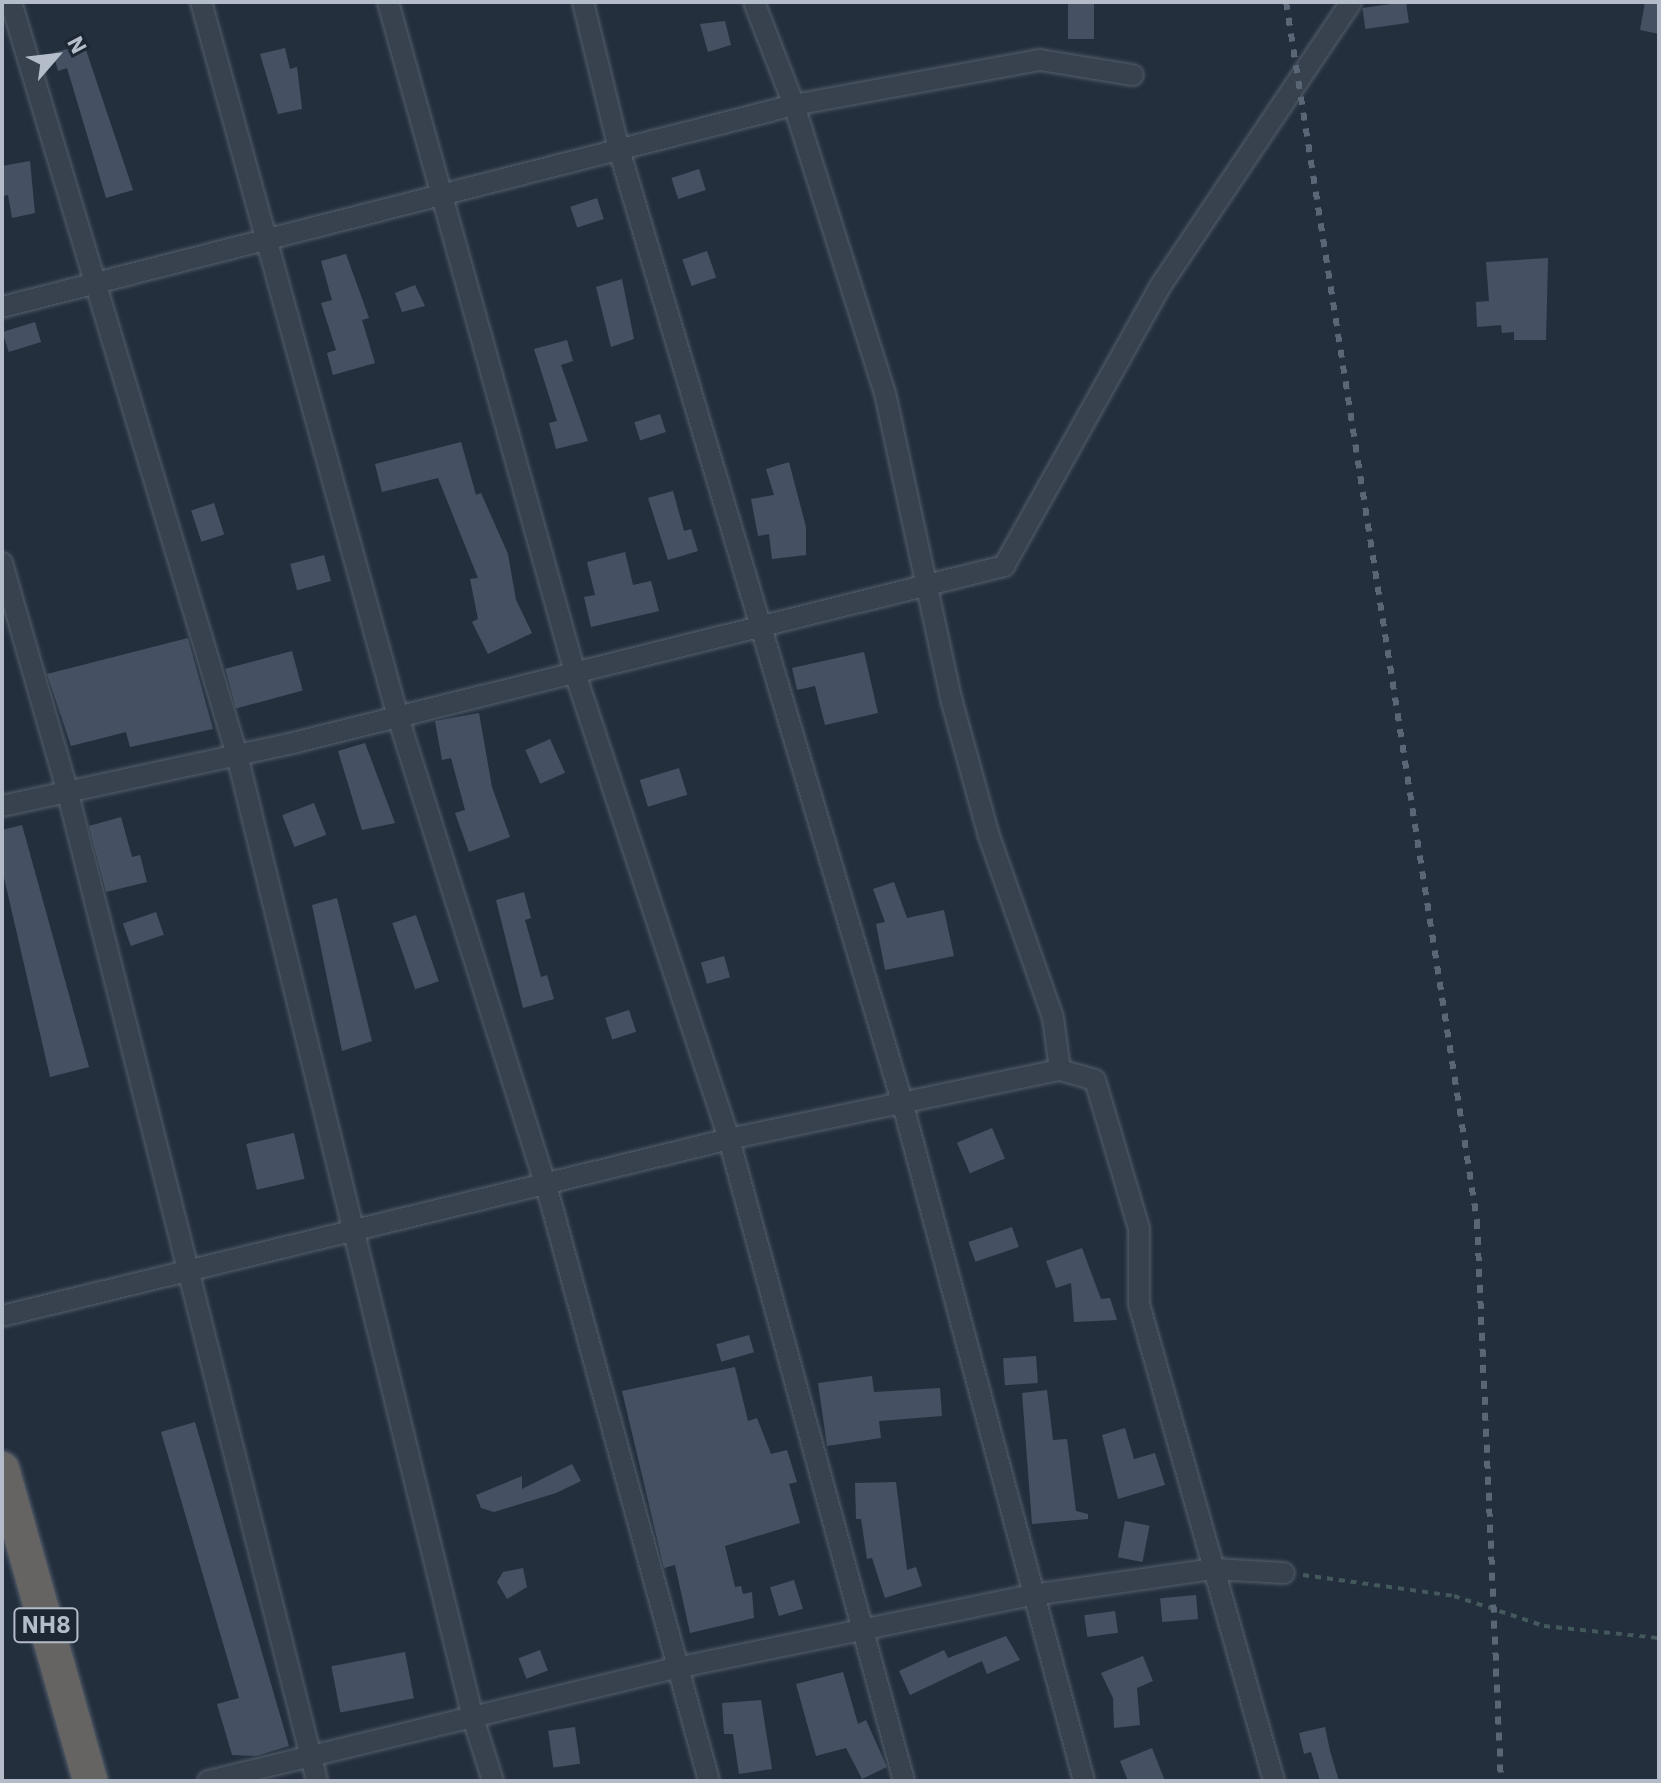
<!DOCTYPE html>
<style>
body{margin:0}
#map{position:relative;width:1661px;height:1783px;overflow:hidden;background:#242f3e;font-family:"IBM Plex Sans",sans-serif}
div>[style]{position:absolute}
.building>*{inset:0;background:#455162;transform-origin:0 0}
.path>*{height:4px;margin-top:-2px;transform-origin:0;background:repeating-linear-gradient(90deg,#44595c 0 6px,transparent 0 12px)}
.roads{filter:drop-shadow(0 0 2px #565f6c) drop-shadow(0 0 2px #565f6c)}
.minor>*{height:20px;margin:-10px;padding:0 10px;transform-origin:10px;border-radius:10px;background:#38414e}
.trunk>*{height:34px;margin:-17px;padding:0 17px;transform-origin:17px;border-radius:17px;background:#656462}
.rail>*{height:6px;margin-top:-3px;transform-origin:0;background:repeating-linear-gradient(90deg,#5a6575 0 8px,transparent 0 16px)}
span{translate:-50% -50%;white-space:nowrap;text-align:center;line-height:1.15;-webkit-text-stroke:7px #1d2633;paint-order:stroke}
.shield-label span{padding:2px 6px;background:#1d2633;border:2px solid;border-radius:6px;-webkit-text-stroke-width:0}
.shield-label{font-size:24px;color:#b4bcc9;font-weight:700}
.frame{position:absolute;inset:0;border:4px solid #b4bcc9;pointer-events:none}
.north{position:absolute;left:16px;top:16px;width:80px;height:80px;-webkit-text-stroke:6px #1d2633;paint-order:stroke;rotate:62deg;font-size:22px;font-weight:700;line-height:32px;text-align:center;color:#b4bcc9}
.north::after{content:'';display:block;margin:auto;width:28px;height:36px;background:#b4bcc9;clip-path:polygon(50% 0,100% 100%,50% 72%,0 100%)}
</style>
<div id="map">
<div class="building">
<i style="left:1068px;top:2px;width:26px;height:37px"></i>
<i style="left:1406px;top:2px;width:21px;height:44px;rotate:82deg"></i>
<i style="clip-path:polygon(1645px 2px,1659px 2px,1659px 34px,1640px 30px)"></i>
<i style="clip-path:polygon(725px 21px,731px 45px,708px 52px,700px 24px)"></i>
<i style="clip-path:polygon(84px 44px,133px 190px,106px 198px,67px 68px,58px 71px,53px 53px)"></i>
<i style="clip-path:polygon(285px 48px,290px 69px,297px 67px,302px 109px,278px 114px,260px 54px)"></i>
<i style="clip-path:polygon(30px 161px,35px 213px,12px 218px,8px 195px,2px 196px,2px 166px)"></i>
<i style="left:699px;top:169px;width:22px;height:29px;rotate:72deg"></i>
<i style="left:597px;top:198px;width:22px;height:28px;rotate:72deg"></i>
<i style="left:707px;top:251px;width:28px;height:26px;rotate:71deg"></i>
<i style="clip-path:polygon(346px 254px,369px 318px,362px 320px,375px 363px,333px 375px,327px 353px,336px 350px,321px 303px,332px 300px,321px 261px)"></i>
<i style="clip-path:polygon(1548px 258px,1546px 340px,1514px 340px,1514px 332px,1502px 333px,1501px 325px,1477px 327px,1476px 302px,1489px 301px,1486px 262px)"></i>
<i style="clip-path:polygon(622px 279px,634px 339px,611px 347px,596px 287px)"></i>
<i style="clip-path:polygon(415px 285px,425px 306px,402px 312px,395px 293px)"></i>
<i style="left:35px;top:322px;width:21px;height:34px;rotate:73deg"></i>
<i style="clip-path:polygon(567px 340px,573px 361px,561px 365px,588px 441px,556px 449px,549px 423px,557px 421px,534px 349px)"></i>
<i style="left:660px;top:414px;width:19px;height:27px;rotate:72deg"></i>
<i style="clip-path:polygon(461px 442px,476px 495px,481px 493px,508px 554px,516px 600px,532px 633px,488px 654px,472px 622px,478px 619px,470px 579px,478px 578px,438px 478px,382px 492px,375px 464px)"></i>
<i style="clip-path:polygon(789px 462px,806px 527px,806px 555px,772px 559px,769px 534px,758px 536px,751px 499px,774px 495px,766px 469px)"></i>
<i style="clip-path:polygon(673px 491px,684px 531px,691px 529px,698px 551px,668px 560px,648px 498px)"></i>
<i style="left:214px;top:503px;width:33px;height:24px;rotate:72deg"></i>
<i style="clip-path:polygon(625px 552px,633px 585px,651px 581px,659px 611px,591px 627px,584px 597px,595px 595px,587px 562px)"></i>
<i style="left:324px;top:555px;width:27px;height:35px;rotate:75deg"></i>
<i style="clip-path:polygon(188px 638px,213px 729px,130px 747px,126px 732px,71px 746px,47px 674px)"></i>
<i style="left:292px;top:651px;width:41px;height:69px;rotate:75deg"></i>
<i style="clip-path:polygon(864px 652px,878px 713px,825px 725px,815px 686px,797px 690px,792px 668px)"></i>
<i style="clip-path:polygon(479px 713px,492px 787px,510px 837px,469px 852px,455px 813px,465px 810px,451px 758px,442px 760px,435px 721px)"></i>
<i style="left:550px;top:739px;width:37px;height:27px;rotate:66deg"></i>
<i style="clip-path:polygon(365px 743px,395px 823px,362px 830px,338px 751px)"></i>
<i style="left:679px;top:768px;width:28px;height:41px;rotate:73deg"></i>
<i style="left:314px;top:803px;width:34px;height:34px;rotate:69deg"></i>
<i style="clip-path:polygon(121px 817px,132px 857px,140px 855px,147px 882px,106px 892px,89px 826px)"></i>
<i style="clip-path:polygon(22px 825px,89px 1067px,50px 1077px,2px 869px,2px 830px)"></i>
<i style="clip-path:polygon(894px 882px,907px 918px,944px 910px,954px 956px,885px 970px,876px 924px,885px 922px,873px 889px)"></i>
<i style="clip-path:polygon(524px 892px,531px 918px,525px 920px,541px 977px,547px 975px,554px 999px,523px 1008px,496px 900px)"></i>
<i style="clip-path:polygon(337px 898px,372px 1041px,342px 1051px,312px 905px)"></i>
<i style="left:156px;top:912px;width:24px;height:35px;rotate:71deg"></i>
<i style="left:416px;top:915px;width:70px;height:25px;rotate:71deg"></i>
<i style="left:724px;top:956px;width:22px;height:24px;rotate:74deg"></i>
<i style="left:629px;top:1010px;width:23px;height:25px;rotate:72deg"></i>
<i style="left:992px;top:1128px;width:33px;height:38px;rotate:67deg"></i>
<i style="left:294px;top:1133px;width:47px;height:49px;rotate:77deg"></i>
<i style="left:1012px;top:1227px;width:21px;height:46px;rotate:71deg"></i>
<i style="clip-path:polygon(1082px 1248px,1101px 1299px,1110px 1298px,1117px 1320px,1074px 1322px,1071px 1283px,1056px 1288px,1046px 1261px)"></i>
<i style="left:749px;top:1335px;width:18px;height:34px;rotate:74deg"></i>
<i style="left:1036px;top:1356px;width:27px;height:33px;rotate:86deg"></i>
<i style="clip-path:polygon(735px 1367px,748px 1421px,757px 1418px,771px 1454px,787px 1450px,797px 1482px,789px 1484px,800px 1523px,725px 1546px,735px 1587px,741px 1586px,743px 1594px,752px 1592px,754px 1618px,690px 1633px,675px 1565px,664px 1568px,622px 1391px)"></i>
<i style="clip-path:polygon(872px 1376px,874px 1392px,940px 1388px,942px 1416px,879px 1421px,881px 1438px,827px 1446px,818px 1383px)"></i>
<i style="clip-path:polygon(1047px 1390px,1053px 1440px,1067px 1439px,1076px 1511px,1088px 1514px,1088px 1519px,1032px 1524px,1022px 1393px)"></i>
<i style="clip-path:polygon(195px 1422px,289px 1746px,256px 1756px,232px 1755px,217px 1704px,239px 1698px,161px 1432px)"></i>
<i style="clip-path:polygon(1125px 1428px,1134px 1459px,1155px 1453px,1165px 1485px,1118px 1499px,1102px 1435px)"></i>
<i style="clip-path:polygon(572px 1464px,581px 1481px,556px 1493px,494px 1512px,481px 1508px,476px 1495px,522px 1476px,522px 1489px)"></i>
<i style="clip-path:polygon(896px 1482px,907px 1570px,916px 1567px,922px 1586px,885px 1598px,872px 1558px,867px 1559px,861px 1519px,856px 1519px,855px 1483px)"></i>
<i style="left:1125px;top:1521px;width:25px;height:37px;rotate:11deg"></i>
<i style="clip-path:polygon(523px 1568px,527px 1587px,507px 1599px,497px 1582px,503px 1572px)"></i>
<i style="left:794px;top:1580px;width:30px;height:25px;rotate:73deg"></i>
<i style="left:1196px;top:1595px;width:24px;height:36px;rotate:85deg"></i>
<i style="left:1115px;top:1611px;width:22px;height:31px;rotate:82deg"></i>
<i style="clip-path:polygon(1006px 1636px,1020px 1660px,987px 1674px,982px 1661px,910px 1695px,899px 1671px,944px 1650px,948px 1658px)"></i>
<i style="left:540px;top:1650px;width:22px;height:23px;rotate:69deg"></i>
<i style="left:405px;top:1652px;width:47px;height:75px;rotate:79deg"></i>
<i style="clip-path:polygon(1143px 1656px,1153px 1681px,1137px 1688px,1140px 1725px,1114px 1728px,1113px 1698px,1101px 1673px)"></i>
<i style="clip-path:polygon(843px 1672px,858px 1724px,866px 1720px,887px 1767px,862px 1779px,846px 1748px,816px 1756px,796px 1684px)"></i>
<i style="clip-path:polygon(761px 1700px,772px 1769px,739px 1774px,733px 1734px,724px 1734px,722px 1703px)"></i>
<i style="left:575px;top:1727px;width:37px;height:27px;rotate:82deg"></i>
<i style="clip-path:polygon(1325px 1727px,1330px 1751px,1339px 1781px,1320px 1781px,1311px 1752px,1304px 1754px,1299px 1733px)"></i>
<i style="clip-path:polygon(1152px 1748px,1165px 1781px,1128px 1781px,1120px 1761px)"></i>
</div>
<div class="path">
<i style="left:1303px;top:1575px;width:152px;rotate:7.9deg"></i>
<i style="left:1454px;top:1596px;width:95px;rotate:18.4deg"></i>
<i style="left:1544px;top:1626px;width:116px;rotate:6deg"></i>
</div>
<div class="roads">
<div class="minor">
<i style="left:11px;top:2px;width:786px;rotate:73.29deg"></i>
<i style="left:237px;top:755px;width:991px;rotate:76.23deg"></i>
<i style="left:473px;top:1718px;width:66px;rotate:72.4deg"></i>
<i style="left:201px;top:2px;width:742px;rotate:74.6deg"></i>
<i style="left:398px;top:717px;width:491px;rotate:72.5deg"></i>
<i style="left:546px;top:1185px;width:618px;rotate:74.7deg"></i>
<i style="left:388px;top:2px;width:697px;rotate:74.43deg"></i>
<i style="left:575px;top:673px;width:491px;rotate:71.7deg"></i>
<i style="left:729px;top:1139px;width:665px;rotate:74.75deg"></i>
<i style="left:583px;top:2px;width:148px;rotate:76.3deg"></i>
<i style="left:618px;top:146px;width:1000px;rotate:73.45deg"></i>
<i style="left:903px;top:1105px;width:700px;rotate:75.01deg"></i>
<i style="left:754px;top:2px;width:110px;rotate:68.8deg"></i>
<i style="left:794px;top:105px;width:302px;rotate:72.5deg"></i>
<i style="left:885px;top:393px;width:316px;rotate:77.8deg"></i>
<i style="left:952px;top:702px;width:139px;rotate:74.6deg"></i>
<i style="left:989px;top:836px;width:193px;rotate:70.6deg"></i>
<i style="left:1053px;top:1018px;width:52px;rotate:82.3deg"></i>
<i style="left:1060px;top:1070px;width:36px;rotate:16deg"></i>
<i style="left:1095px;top:1080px;width:155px;rotate:73.5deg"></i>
<i style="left:1139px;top:1229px;width:75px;rotate:90deg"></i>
<i style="left:1139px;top:1304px;width:496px;rotate:74.2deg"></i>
<i style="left:2px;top:307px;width:817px;rotate:-14.31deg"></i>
<i style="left:794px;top:105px;width:250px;rotate:-10.4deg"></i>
<i style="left:1040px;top:60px;width:94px;rotate:9.2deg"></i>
<i style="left:2px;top:563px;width:236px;rotate:74deg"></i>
<i style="left:67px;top:790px;width:1022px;rotate:75.84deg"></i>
<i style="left:2px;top:806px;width:302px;rotate:-12.2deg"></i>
<i style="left:297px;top:742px;width:729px;rotate:-13.98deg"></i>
<i style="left:1004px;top:566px;width:322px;rotate:-60.8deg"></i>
<i style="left:1161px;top:285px;width:341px;rotate:-56.1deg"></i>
<i style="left:2px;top:1316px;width:748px;rotate:-13.68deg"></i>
<i style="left:729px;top:1139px;width:338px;rotate:-11.8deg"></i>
<i style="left:208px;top:1781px;width:481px;rotate:-13.6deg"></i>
<i style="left:676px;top:1668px;width:364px;rotate:-11.6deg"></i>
<i style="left:1033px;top:1595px;width:183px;rotate:-8.2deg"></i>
<i style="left:1214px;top:1569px;width:70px;rotate:3.3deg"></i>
</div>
<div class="trunk">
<i style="left:2px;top:1469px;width:324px;rotate:74.2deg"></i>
</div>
</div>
<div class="rail">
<i style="left:1286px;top:2px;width:1234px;rotate:81.09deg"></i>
<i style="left:1477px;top:1221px;width:561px;rotate:87.55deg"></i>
</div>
<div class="shield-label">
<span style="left:46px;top:1625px">NH8</span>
</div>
<div class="frame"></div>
<div class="north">N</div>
</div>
